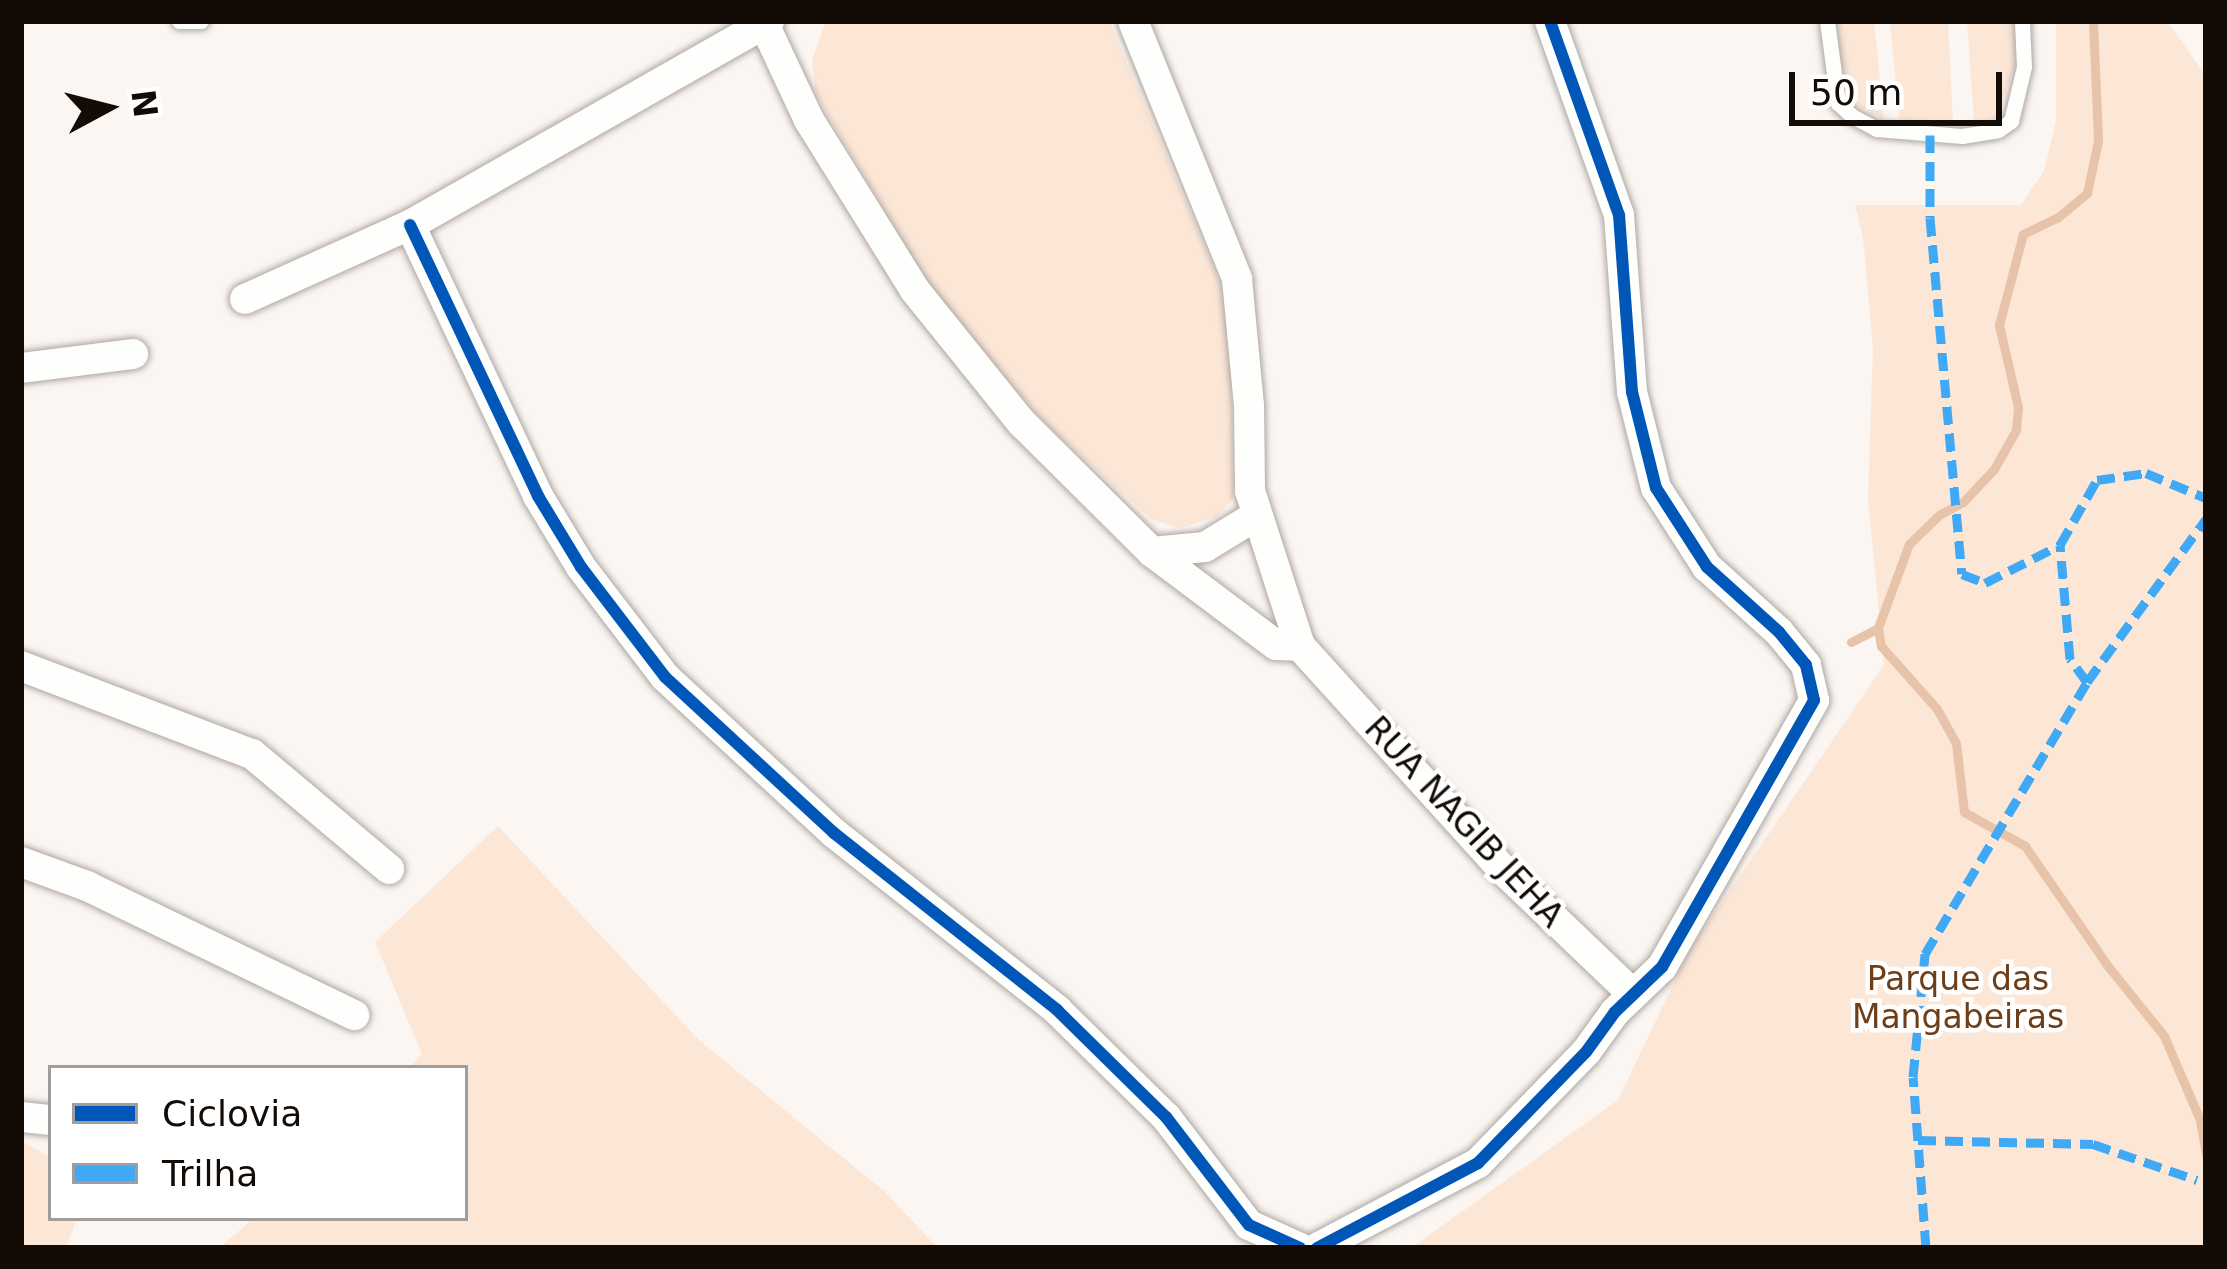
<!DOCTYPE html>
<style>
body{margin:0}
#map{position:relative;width:2227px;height:1269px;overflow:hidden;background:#fbf6f2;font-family:"DejaVu Sans",sans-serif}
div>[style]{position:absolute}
.green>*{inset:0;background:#fce6d6}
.stream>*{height:9px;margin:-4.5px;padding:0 4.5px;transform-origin:4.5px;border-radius:4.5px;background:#e7c3a9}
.roads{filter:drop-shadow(0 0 3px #afa8a3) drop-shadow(0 0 3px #afa8a3)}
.lane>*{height:15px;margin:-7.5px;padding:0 7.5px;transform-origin:7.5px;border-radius:7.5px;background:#fefefd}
.street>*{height:30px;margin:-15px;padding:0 15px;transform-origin:15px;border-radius:15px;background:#fefefd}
.quiet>*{height:9px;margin-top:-4.5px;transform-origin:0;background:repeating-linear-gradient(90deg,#3fa9f5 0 18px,transparent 0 27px)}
.cycleway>*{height:12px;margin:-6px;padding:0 6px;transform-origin:6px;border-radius:6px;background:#0057b8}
span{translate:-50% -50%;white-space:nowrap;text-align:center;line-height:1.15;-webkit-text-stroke:9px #fff;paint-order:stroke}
.street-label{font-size:33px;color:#120b06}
.park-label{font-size:33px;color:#6d3e17}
.frame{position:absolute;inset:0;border:24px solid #120b06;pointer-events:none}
.legend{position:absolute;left:48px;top:1065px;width:420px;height:156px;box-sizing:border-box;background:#fff;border:3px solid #a09d9b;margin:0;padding:15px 21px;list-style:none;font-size:36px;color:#120b06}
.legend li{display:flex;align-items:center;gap:24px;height:60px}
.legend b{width:60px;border:3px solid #a09d9b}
.north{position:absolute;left:48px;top:48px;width:120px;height:120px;-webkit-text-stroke:9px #fff;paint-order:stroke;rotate:83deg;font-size:33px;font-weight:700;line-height:48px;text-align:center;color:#120b06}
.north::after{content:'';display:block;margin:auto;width:42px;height:54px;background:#120b06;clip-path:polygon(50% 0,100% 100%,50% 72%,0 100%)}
.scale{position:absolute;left:1789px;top:72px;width:213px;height:54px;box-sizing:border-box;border:6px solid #120b06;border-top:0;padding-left:15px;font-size:36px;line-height:42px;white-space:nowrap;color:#120b06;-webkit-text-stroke:9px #fff;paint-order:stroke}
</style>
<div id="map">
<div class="green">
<i style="clip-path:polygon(826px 21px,1109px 21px,1221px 285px,1231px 348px,1233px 499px,1216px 517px,1179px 528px,1151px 519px,1044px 422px,960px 325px,922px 273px,816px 94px,812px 60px)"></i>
<i style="clip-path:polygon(1836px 21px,1874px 21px,1884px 119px,1846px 100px)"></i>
<i style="clip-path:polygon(1890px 21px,1948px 21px,1953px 125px,1899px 119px)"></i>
<i style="clip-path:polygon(1967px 21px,2014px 21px,2016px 64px,1995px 119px,1974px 122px)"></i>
<i style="clip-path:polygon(2056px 21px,2167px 21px,2206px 76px,2206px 1248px,1411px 1248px,1618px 1100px,1690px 949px,1884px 665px,1868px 498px,1873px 348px,1863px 237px,1855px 205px,2021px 205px,2044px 171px,2056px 121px)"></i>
<i style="clip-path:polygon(498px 826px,699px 1040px,884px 1191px,938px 1248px,219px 1248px,254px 1218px,465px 1218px,465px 1068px,408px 1068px,422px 1054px,375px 942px)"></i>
<i style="clip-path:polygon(21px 1140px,51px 1158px,51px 1218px,77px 1218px,66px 1248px,21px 1248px)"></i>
</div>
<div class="stream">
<i style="left:2093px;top:21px;width:120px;rotate:87.6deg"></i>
<i style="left:2098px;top:141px;width:53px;rotate:101.9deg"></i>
<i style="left:2087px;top:193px;width:38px;rotate:140deg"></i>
<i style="left:2058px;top:217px;width:39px;rotate:154deg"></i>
<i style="left:2023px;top:234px;width:94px;rotate:104.8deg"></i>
<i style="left:1999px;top:325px;width:84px;rotate:77deg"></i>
<i style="left:2018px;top:407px;width:23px;rotate:95deg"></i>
<i style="left:2016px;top:430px;width:45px;rotate:119.4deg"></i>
<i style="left:1994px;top:469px;width:45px;rotate:133.2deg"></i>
<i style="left:1963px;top:502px;width:26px;rotate:152deg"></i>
<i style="left:1940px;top:514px;width:43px;rotate:135.9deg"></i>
<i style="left:1909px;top:544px;width:90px;rotate:110.3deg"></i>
<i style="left:1878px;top:628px;width:18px;rotate:81deg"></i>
<i style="left:1881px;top:646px;width:84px;rotate:48.4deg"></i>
<i style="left:1937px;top:709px;width:39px;rotate:61deg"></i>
<i style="left:1956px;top:743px;width:69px;rotate:83.4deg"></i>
<i style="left:1964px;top:812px;width:70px;rotate:29.1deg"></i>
<i style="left:2025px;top:846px;width:145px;rotate:55.4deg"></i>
<i style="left:2107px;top:965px;width:91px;rotate:51.2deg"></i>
<i style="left:2164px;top:1036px;width:91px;rotate:66.8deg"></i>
<i style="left:2200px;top:1120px;width:35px;rotate:80deg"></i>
<i style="left:1851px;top:642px;width:30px;rotate:-27deg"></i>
</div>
<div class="roads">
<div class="lane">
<i style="left:179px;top:21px;width:22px"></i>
<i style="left:1827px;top:21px;width:83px;rotate:82.4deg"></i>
<i style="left:1838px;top:103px;width:19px;rotate:43deg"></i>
<i style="left:1852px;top:116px;width:27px;rotate:28deg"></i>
<i style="left:1876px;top:129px;width:86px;rotate:4.7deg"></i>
<i style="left:1962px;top:136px;width:36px;rotate:-9deg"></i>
<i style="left:1998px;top:130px;width:16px;rotate:-35deg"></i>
<i style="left:2011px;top:121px;width:56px;rotate:-76.5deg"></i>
<i style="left:2024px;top:67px;width:46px;rotate:-92.5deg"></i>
</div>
<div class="street">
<i style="left:1133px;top:21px;width:278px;rotate:68deg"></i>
<i style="left:1237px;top:279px;width:127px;rotate:84.6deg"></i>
<i style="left:1249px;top:405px;width:86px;rotate:89.3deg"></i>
<i style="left:1250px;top:491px;width:163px;rotate:72.1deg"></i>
<i style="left:764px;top:24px;width:106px;rotate:64.9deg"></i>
<i style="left:809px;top:120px;width:199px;rotate:58.1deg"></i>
<i style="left:914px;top:289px;width:171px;rotate:51.2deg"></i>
<i style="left:1021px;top:422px;width:185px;rotate:44.8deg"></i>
<i style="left:1152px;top:552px;width:155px;rotate:36.9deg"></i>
<i style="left:1276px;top:645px;width:24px;rotate:2deg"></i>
<i style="left:1300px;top:646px;width:301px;rotate:47.8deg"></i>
<i style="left:1502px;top:869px;width:181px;rotate:43.7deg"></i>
<i style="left:410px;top:225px;width:300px;rotate:64.7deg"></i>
<i style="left:538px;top:496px;width:83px;rotate:58.8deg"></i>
<i style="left:581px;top:567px;width:138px;rotate:52.6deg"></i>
<i style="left:665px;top:677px;width:230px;rotate:42.7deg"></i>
<i style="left:834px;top:833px;width:285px;rotate:38.4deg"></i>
<i style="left:1057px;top:1010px;width:153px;rotate:44.5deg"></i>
<i style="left:1166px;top:1117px;width:136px;rotate:52.5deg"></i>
<i style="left:1249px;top:1225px;width:56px;rotate:24.3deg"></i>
<i style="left:245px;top:299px;width:181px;rotate:-24.2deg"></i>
<i style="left:410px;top:225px;width:413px;rotate:-29.6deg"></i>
<i style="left:21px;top:368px;width:113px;rotate:-7.1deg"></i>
<i style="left:1152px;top:552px;width:53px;rotate:-5.4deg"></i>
<i style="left:1205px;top:547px;width:57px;rotate:-31.5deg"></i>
<i style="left:21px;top:666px;width:247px;rotate:20.9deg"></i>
<i style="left:252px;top:754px;width:179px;rotate:40deg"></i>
<i style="left:21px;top:862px;width:70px;rotate:20deg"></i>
<i style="left:87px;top:886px;width:297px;rotate:25.8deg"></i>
<i style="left:21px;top:1117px;width:30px;rotate:6deg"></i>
<i style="left:1317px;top:1248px;width:182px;rotate:-27.8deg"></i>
<i style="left:1478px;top:1163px;width:155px;rotate:-45.8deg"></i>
<i style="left:1586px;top:1052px;width:49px;rotate:-54.1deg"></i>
<i style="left:1615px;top:1012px;width:65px;rotate:-43.8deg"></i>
<i style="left:1662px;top:967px;width:307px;rotate:-60.3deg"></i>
<i style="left:1814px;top:700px;width:36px;rotate:-103deg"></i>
<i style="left:1806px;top:665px;width:43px;rotate:-129.3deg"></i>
<i style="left:1779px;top:632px;width:97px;rotate:-137.9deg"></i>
<i style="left:1707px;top:567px;width:94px;rotate:-122.8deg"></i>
<i style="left:1656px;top:488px;width:99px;rotate:-104deg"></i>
<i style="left:1632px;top:392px;width:177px;rotate:-94.2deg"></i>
<i style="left:1619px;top:215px;width:206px;rotate:-109.6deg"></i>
</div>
</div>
<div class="quiet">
<i style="left:1930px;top:135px;width:83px;rotate:90deg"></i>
<i style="left:1930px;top:218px;width:357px;rotate:84.9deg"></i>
<i style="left:1962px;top:574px;width:25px;rotate:21deg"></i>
<i style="left:1985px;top:583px;width:84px;rotate:-26.9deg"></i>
<i style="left:2087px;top:682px;width:29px;rotate:-126deg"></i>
<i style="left:2070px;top:659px;width:114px;rotate:-95deg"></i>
<i style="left:2060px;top:545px;width:75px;rotate:-60.4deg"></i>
<i style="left:2097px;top:480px;width:49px;rotate:-8.1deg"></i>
<i style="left:2146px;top:473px;width:65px;rotate:22.6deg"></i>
<i style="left:1918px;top:1140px;width:175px;rotate:1.3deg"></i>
<i style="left:2093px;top:1144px;width:110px;rotate:19.1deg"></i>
<i style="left:1926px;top:1248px;width:171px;rotate:-94.3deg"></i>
<i style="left:1913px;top:1077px;width:124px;rotate:-84.4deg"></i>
<i style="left:1925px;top:954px;width:317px;rotate:-59.2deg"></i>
<i style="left:2087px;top:682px;width:202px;rotate:-53.9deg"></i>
</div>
<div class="cycleway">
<i style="left:410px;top:225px;width:300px;rotate:64.7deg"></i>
<i style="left:538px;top:496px;width:83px;rotate:58.8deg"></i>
<i style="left:581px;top:567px;width:138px;rotate:52.6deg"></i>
<i style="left:665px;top:677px;width:230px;rotate:42.7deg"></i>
<i style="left:834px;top:833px;width:285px;rotate:38.4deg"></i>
<i style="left:1057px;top:1010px;width:153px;rotate:44.5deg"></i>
<i style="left:1166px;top:1117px;width:136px;rotate:52.5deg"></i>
<i style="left:1249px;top:1225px;width:56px;rotate:24.3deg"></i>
<i style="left:1317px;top:1248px;width:182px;rotate:-27.8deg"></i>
<i style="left:1478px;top:1163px;width:155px;rotate:-45.8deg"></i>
<i style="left:1586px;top:1052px;width:49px;rotate:-54.1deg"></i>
<i style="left:1615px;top:1012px;width:65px;rotate:-43.8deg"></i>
<i style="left:1662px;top:967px;width:307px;rotate:-60.3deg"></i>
<i style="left:1814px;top:700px;width:36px;rotate:-103deg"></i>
<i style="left:1806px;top:665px;width:43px;rotate:-129.3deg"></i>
<i style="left:1779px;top:632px;width:97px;rotate:-137.9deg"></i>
<i style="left:1707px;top:567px;width:94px;rotate:-122.8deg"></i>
<i style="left:1656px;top:488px;width:99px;rotate:-104deg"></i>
<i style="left:1632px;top:392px;width:177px;rotate:-94.2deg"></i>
<i style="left:1619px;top:215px;width:206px;rotate:-109.6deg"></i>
</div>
<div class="street-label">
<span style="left:1464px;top:822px;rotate:47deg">RUA NAGIB JEHA</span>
</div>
<div class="park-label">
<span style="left:1958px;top:998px">Parque das<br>Mangabeiras</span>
</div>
<div class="frame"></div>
<ul class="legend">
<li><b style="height:15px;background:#0057b8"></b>Ciclovia</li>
<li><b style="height:15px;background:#3fa9f5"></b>Trilha</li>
</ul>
<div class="north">N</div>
<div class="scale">50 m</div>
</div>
